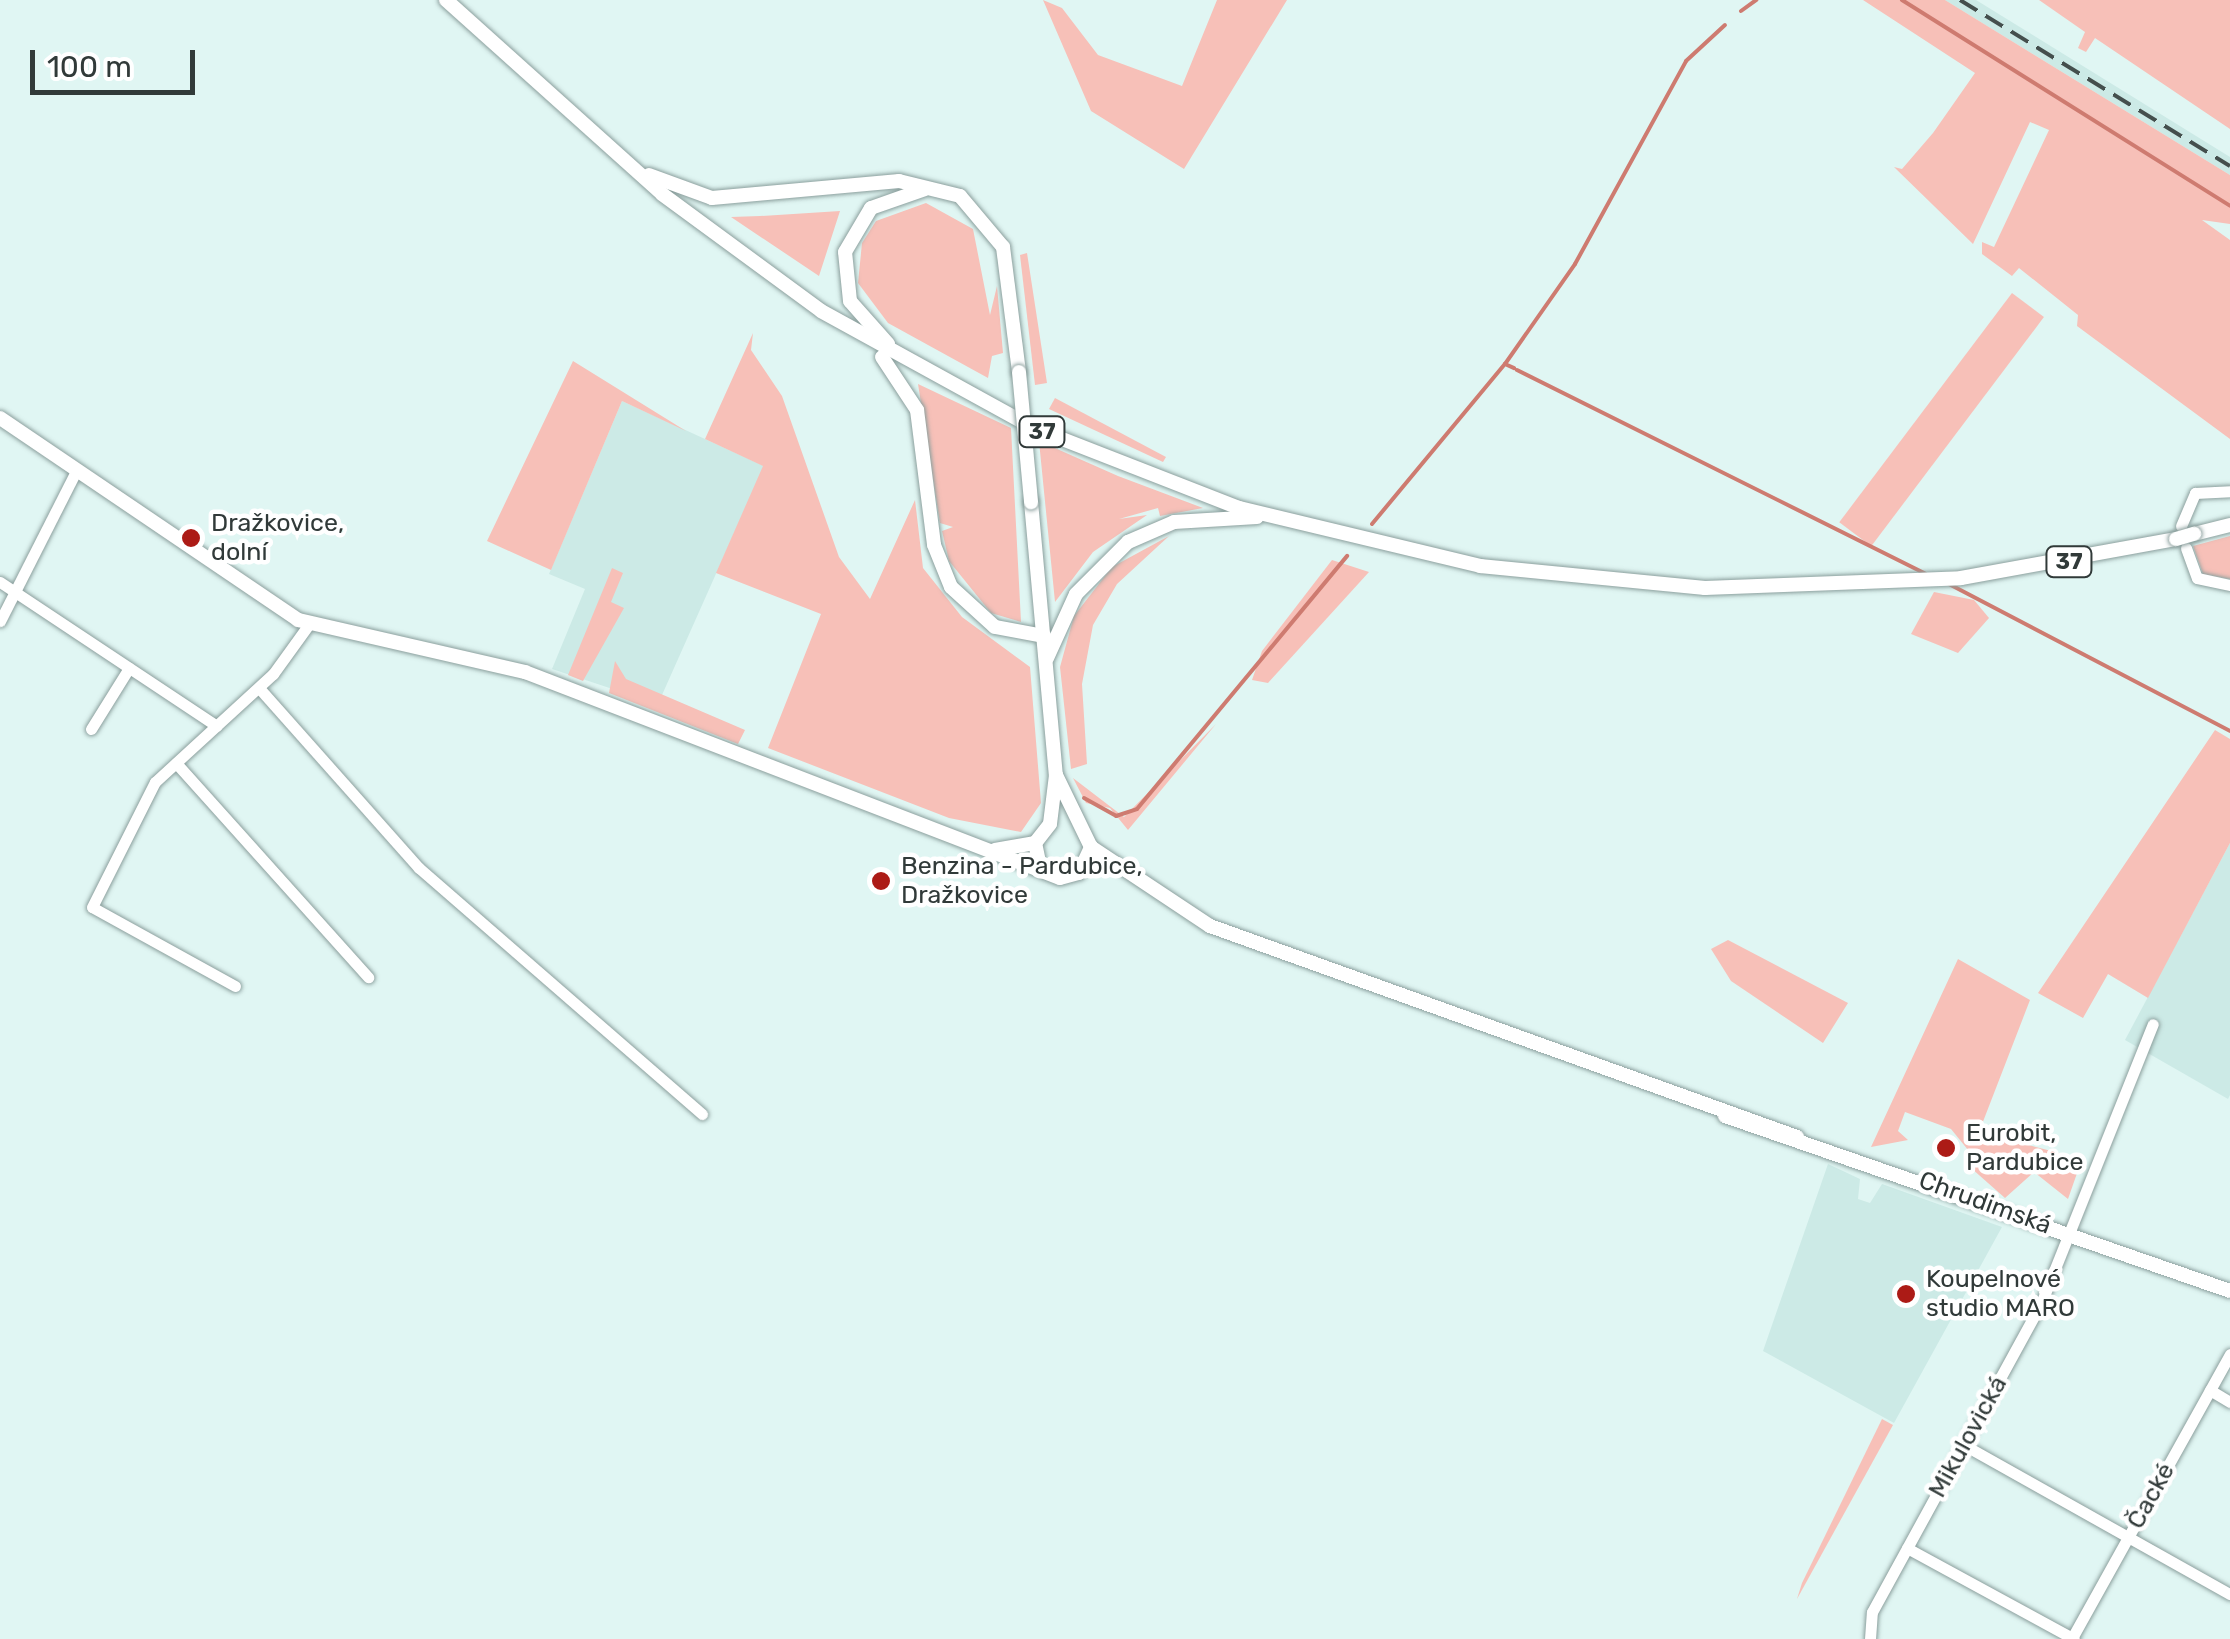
<!DOCTYPE html>
<meta charset="utf-8">
<style>
body{margin:0}
#map{position:relative;width:2230px;height:1639px;overflow:hidden;background:#e0f6f3;font-family:Rubik,sans-serif}
div>[style]{position:absolute}
.built>*{inset:0;background:#cceae6}
.green>*{inset:0;background:#f7c0b8;transform-origin:0 0}
.stream>*{height:4px;margin:-2px;padding:0 2px;transform-origin:2px;border-radius:2px;background:#ce7b70}
.roads{filter:drop-shadow(0 0 2px #8b9f9d) drop-shadow(0 0 2px #8b9f9d)}
.minor>*{height:11px;margin:-5.5px;padding:0 5.5px;transform-origin:5.5px;border-radius:5.5px;background:#fff}
.major>*{height:14px;margin:-7px;padding:0 7px;transform-origin:7px;border-radius:7px;background:#fff}
.rail>*{height:4px;margin-top:-2px;transform-origin:0;background:repeating-linear-gradient(90deg,#444f4d 0 20px,transparent 0 30px)}
.bridges{filter:drop-shadow(0 0 2px #8b9f9d) drop-shadow(0 0 2px #8b9f9d)}
.major-bridge>*{height:14px;margin:-7px;padding:0 7px;transform-origin:7px;border-radius:7px;background:#fff}
.dots>*{width:28px;height:28px;translate:-50% -50%;box-sizing:border-box;border:5px solid #fff;border-radius:50%}
span{translate:-50% -50%;white-space:nowrap;text-align:center;line-height:1.15;-webkit-text-stroke:9px #fff;paint-order:stroke}
.shield-label span{padding:2px 8px;background:#fff;border:2px solid;border-radius:8px;-webkit-text-stroke-width:0}
.shield-label{font-size:22px;color:#313a39;font-weight:700}
.poi-label{font-size:25px;color:#313a39}
.left{translate:0 -50%;text-align:left}
.street-label{font-size:25px;color:#313a39}
.scale{position:absolute;left:30px;top:50px;width:165px;height:45px;box-sizing:border-box;border:5px solid #313a39;border-top:0;padding-left:12px;font-size:30px;line-height:35px;white-space:nowrap;color:#313a39;-webkit-text-stroke:8px #fff;paint-order:stroke}
</style>
<div id="map">
<div class="built">
<i style="clip-path:polygon(1945px 0,1976px 0,2230px 157px,2230px 175px)"></i>
<i style="clip-path:polygon(622px 401px,764px 466px,658px 704px,552px 669px,585px 589px,549px 574px)"></i>
<i style="clip-path:polygon(2230px 843px,2230px 1095px,2228px 1099px,2125px 1040px)"></i>
<i style="clip-path:polygon(1828px 1164px,1860px 1179px,1858px 1199px,1870px 1203px,1882px 1184px,2002px 1227px,1894px 1423px,1763px 1351px)"></i>
</div>
<div class="green">
<i style="clip-path:polygon(1043px 0,1062px 8px,1098px 55px,1182px 86px,1217px 0,1287px 0,1184px 169px,1091px 111px)"></i>
<i style="clip-path:polygon(1863px 0,1945px 0,2230px 175px,2230px 224px,2202px 220px,2230px 240px,2230px 439px,2077px 326px,2078px 315px,2019px 268px,2012px 276px,1982px 254px,1982px 242px,1994px 247px,2049px 130px,2030px 122px,1973px 244px,1894px 167px,1902px 169px,1933px 133px,1975px 73px)"></i>
<i style="clip-path:polygon(2039px 0,2230px 0,2230px 129px,2095px 38px,2086px 52px,2078px 48px,2085px 32px)"></i>
<i style="clip-path:polygon(926px 203px,973px 229px,990px 315px,997px 286px,1003px 353px,992px 356px,988px 378px,888px 323px,858px 283px,862px 243px,876px 221px)"></i>
<i style="clip-path:polygon(840px 211px,819px 276px,731px 217px,760px 216px)"></i>
<i style="clip-path:polygon(1027px 253px,1047px 383px,1035px 385px,1020px 255px)"></i>
<i style="left:2012px;top:293px;width:40px;height:287px;rotate:37deg"></i>
<i style="clip-path:polygon(753px 333px,751px 350px,782px 396px,839px 557px,870px 599px,915px 500px,923px 568px,962px 617px,1030px 667px,1041px 803px,1021px 832px,949px 818px,768px 748px,821px 614px,716px 573px,763px 466px,705px 439px)"></i>
<i style="clip-path:polygon(573px 361px,686px 431px,622px 401px,551px 570px,487px 541px)"></i>
<i style="clip-path:polygon(918px 384px,1011px 428px,1021px 622px,991px 613px,949px 561px,942px 531px,953px 527px,940px 523px)"></i>
<i style="clip-path:polygon(1055px 398px,1166px 457px,1163px 462px,1049px 409px)"></i>
<i style="clip-path:polygon(1039px 441px,1118px 476px,1203px 508px,1160px 516px,1158px 508px,1119px 519px,1147px 515px,1093px 552px,1055px 602px)"></i>
<i style="clip-path:polygon(1169px 536px,1117px 584px,1093px 625px,1082px 684px,1087px 764px,1071px 769px,1060px 667px,1074px 616px,1112px 567px)"></i>
<i style="clip-path:polygon(2230px 536px,2230px 579px,2203px 574px,2193px 546px)"></i>
<i style="clip-path:polygon(1332px 560px,1369px 572px,1268px 683px,1252px 680px,1262px 651px)"></i>
<i style="clip-path:polygon(612px 568px,623px 573px,611px 602px,624px 608px,583px 681px,568px 675px)"></i>
<i style="clip-path:polygon(1934px 592px,1974px 600px,1989px 618px,1958px 653px,1911px 634px)"></i>
<i style="clip-path:polygon(615px 661px,626px 679px,745px 730px,738px 744px,609px 693px)"></i>
<i style="clip-path:polygon(1216px 724px,1128px 830px,1110px 808px,1086px 803px,1073px 778px,1124px 817px)"></i>
<i style="clip-path:polygon(2215px 730px,2230px 739px,2230px 843px,2148px 998px,2108px 974px,2083px 1018px,2038px 993px)"></i>
<i style="clip-path:polygon(1728px 940px,1848px 1003px,1823px 1043px,1731px 981px,1711px 949px)"></i>
<i style="clip-path:polygon(1958px 959px,2030px 1000px,1979px 1132px,2082px 1159px,2068px 1199px,2034px 1172px,2005px 1198px,1971px 1168px,1977px 1161px,1951px 1129px,1905px 1112px,1898px 1131px,1908px 1140px,1871px 1147px)"></i>
<i style="clip-path:polygon(1882px 1419px,1893px 1425px,1797px 1599px,1802px 1583px)"></i>
</div>
<div class="stream">
<i style="left:1902px;top:0;width:387px;rotate:32.1deg"></i>
<i style="left:1741px;top:11px;width:19px;rotate:-36deg"></i>
<i style="left:1505px;top:364px;width:122px;rotate:-55deg"></i>
<i style="left:1575px;top:264px;width:231px;rotate:-61.3deg"></i>
<i style="left:1686px;top:61px;width:53px;rotate:-42.7deg"></i>
<i style="left:1517px;top:370px;width:456px;rotate:26.5deg"></i>
<i style="left:1372px;top:524px;width:208px;rotate:-50.3deg"></i>
<i style="left:1505px;top:364px;width:10px;rotate:24deg"></i>
<i style="left:1947px;top:583px;width:319px;rotate:27.6deg"></i>
<i style="left:1084px;top:798px;width:37px;rotate:29deg"></i>
<i style="left:1116px;top:816px;width:22px;rotate:-18deg"></i>
<i style="left:1137px;top:809px;width:329px;rotate:-50.3deg"></i>
</div>
<div class="roads">
<div class="minor">
<i style="left:2181px;top:526px;width:36px;rotate:-67deg"></i>
<i style="left:2195px;top:493px;width:35px;rotate:-3deg"></i>
<i style="left:2186px;top:548px;width:32px;rotate:70deg"></i>
<i style="left:2197px;top:578px;width:34px;rotate:12deg"></i>
<i style="left:0;top:582px;width:260px;rotate:33.6deg"></i>
<i style="left:0;top:621px;width:168px;rotate:-63.1deg"></i>
<i style="left:259px;top:688px;width:241px;rotate:48.4deg"></i>
<i style="left:419px;top:868px;width:375px;rotate:41deg"></i>
<i style="left:91px;top:729px;width:72px;rotate:-58.1deg"></i>
<i style="left:176px;top:763px;width:288px;rotate:48.1deg"></i>
<i style="left:235px;top:986px;width:163px;rotate:-151.1deg"></i>
<i style="left:92px;top:907px;width:140px;rotate:-63.3deg"></i>
<i style="left:155px;top:782px;width:160px;rotate:-42.5deg"></i>
<i style="left:273px;top:674px;width:62px;rotate:-54.2deg"></i>
<i style="left:2210px;top:1390px;width:23px;rotate:31deg"></i>
<i style="left:1964px;top:1445px;width:305px;rotate:29.3deg"></i>
<i style="left:1907px;top:1548px;width:190px;rotate:28.6deg"></i>
<i style="left:2072px;top:1638px;width:325px;rotate:-60.9deg"></i>
<i style="left:1870px;top:1639px;width:27px;rotate:-86deg"></i>
<i style="left:1872px;top:1612px;width:354px;rotate:-61.3deg"></i>
<i style="left:2042px;top:1301px;width:298px;rotate:-68.2deg"></i>
</div>
<div class="major">
<i style="left:446px;top:0;width:290px;rotate:41.9deg"></i>
<i style="left:662px;top:194px;width:197px;rotate:36.3deg"></i>
<i style="left:821px;top:311px;width:243px;rotate:28.8deg"></i>
<i style="left:1034px;top:428px;width:220px;rotate:21.3deg"></i>
<i style="left:1239px;top:508px;width:248px;rotate:13.5deg"></i>
<i style="left:1480px;top:566px;width:226px;rotate:5.6deg"></i>
<i style="left:1705px;top:588px;width:256px;rotate:-2.2deg"></i>
<i style="left:1961px;top:578px;width:219px;rotate:-10.3deg"></i>
<i style="left:649px;top:175px;width:67px;rotate:20.1deg"></i>
<i style="left:712px;top:198px;width:188px;rotate:-5.2deg"></i>
<i style="left:899px;top:181px;width:63px;rotate:13.8deg"></i>
<i style="left:960px;top:196px;width:67px;rotate:49.9deg"></i>
<i style="left:1003px;top:247px;width:126px;rotate:82.7deg"></i>
<i style="left:888px;top:344px;width:57px;rotate:-131.5deg"></i>
<i style="left:850px;top:301px;width:49px;rotate:-95.8deg"></i>
<i style="left:845px;top:252px;width:51px;rotate:-59.4deg"></i>
<i style="left:871px;top:208px;width:57px;rotate:-19.4deg"></i>
<i style="left:882px;top:357px;width:64px;rotate:56.6deg"></i>
<i style="left:917px;top:410px;width:136px;rotate:82.8deg"></i>
<i style="left:934px;top:545px;width:45px;rotate:68deg"></i>
<i style="left:951px;top:587px;width:59px;rotate:42.3deg"></i>
<i style="left:995px;top:627px;width:50px;rotate:10.4deg"></i>
<i style="left:0;top:418px;width:360px;rotate:34.1deg"></i>
<i style="left:298px;top:620px;width:233px;rotate:12.9deg"></i>
<i style="left:525px;top:672px;width:573px;rotate:21.06deg"></i>
<i style="left:1060px;top:878px;width:20px;rotate:-15deg"></i>
<i style="left:1079px;top:873px;width:29px;rotate:-65deg"></i>
<i style="left:1031px;top:502px;width:274px;rotate:84.8deg"></i>
<i style="left:1056px;top:775px;width:49px;rotate:97deg"></i>
<i style="left:1050px;top:824px;width:24px;rotate:128deg"></i>
<i style="left:1035px;top:843px;width:24px;rotate:78deg"></i>
<i style="left:2194px;top:534px;width:37px;rotate:-14deg"></i>
<i style="left:1047px;top:658px;width:70px;rotate:-65.6deg"></i>
<i style="left:1076px;top:594px;width:74px;rotate:-45deg"></i>
<i style="left:1128px;top:542px;width:50px;rotate:-23.5deg"></i>
<i style="left:1174px;top:522px;width:83px;rotate:-3.4deg"></i>
<i style="left:1056px;top:775px;width:80px;rotate:64.1deg"></i>
<i style="left:1091px;top:847px;width:143px;rotate:33.6deg"></i>
<i style="left:1210px;top:926px;width:624px;rotate:19.77deg"></i>
<i style="left:995px;top:850px;width:41px;rotate:-9.9deg"></i>
<i style="left:1725px;top:1116px;width:534px;rotate:19.11deg"></i>
</div>
</div>
<div class="rail">
<i style="left:1960px;top:0;width:317px;rotate:31.6deg"></i>
</div>
<div class="bridges">
<div class="major-bridge">
<i style="left:1019px;top:372px;width:131px;rotate:84.7deg"></i>
<i style="left:2176px;top:539px;width:19px;rotate:-16deg"></i>
</div>
</div>
<div class="dots">
<i style="left:191px;top:538px;background:#ac1b16"></i>
<i style="left:881px;top:881px;background:#ac1b16"></i>
<i style="left:1946px;top:1148px;background:#ac1b16"></i>
<i style="left:1906px;top:1294px;background:#ac1b16"></i>
</div>
<div class="shield-label">
<span style="left:1042px;top:432px">37</span>
<span style="left:2069px;top:562px">37</span>
</div>
<div class="poi-label">
<span class="left" style="left:211px;top:538px">Dražkovice,<br>dolní</span>
<span class="left" style="left:901px;top:881px">Benzina - Pardubice,<br>Dražkovice</span>
<span class="left" style="left:1966px;top:1148px">Eurobit,<br>Pardubice</span>
<span class="left" style="left:1926px;top:1294px">Koupelnové<br>studio MARO</span>
</div>
<div class="street-label">
<span style="left:1985px;top:1203px;rotate:20deg">Chrudimská</span>
<span style="left:1968px;top:1437px;rotate:-61deg">Mikulovická</span>
<span style="left:2151px;top:1496px;rotate:-61deg">Čacké</span>
</div>
<div class="scale">100 m</div>
</div>
